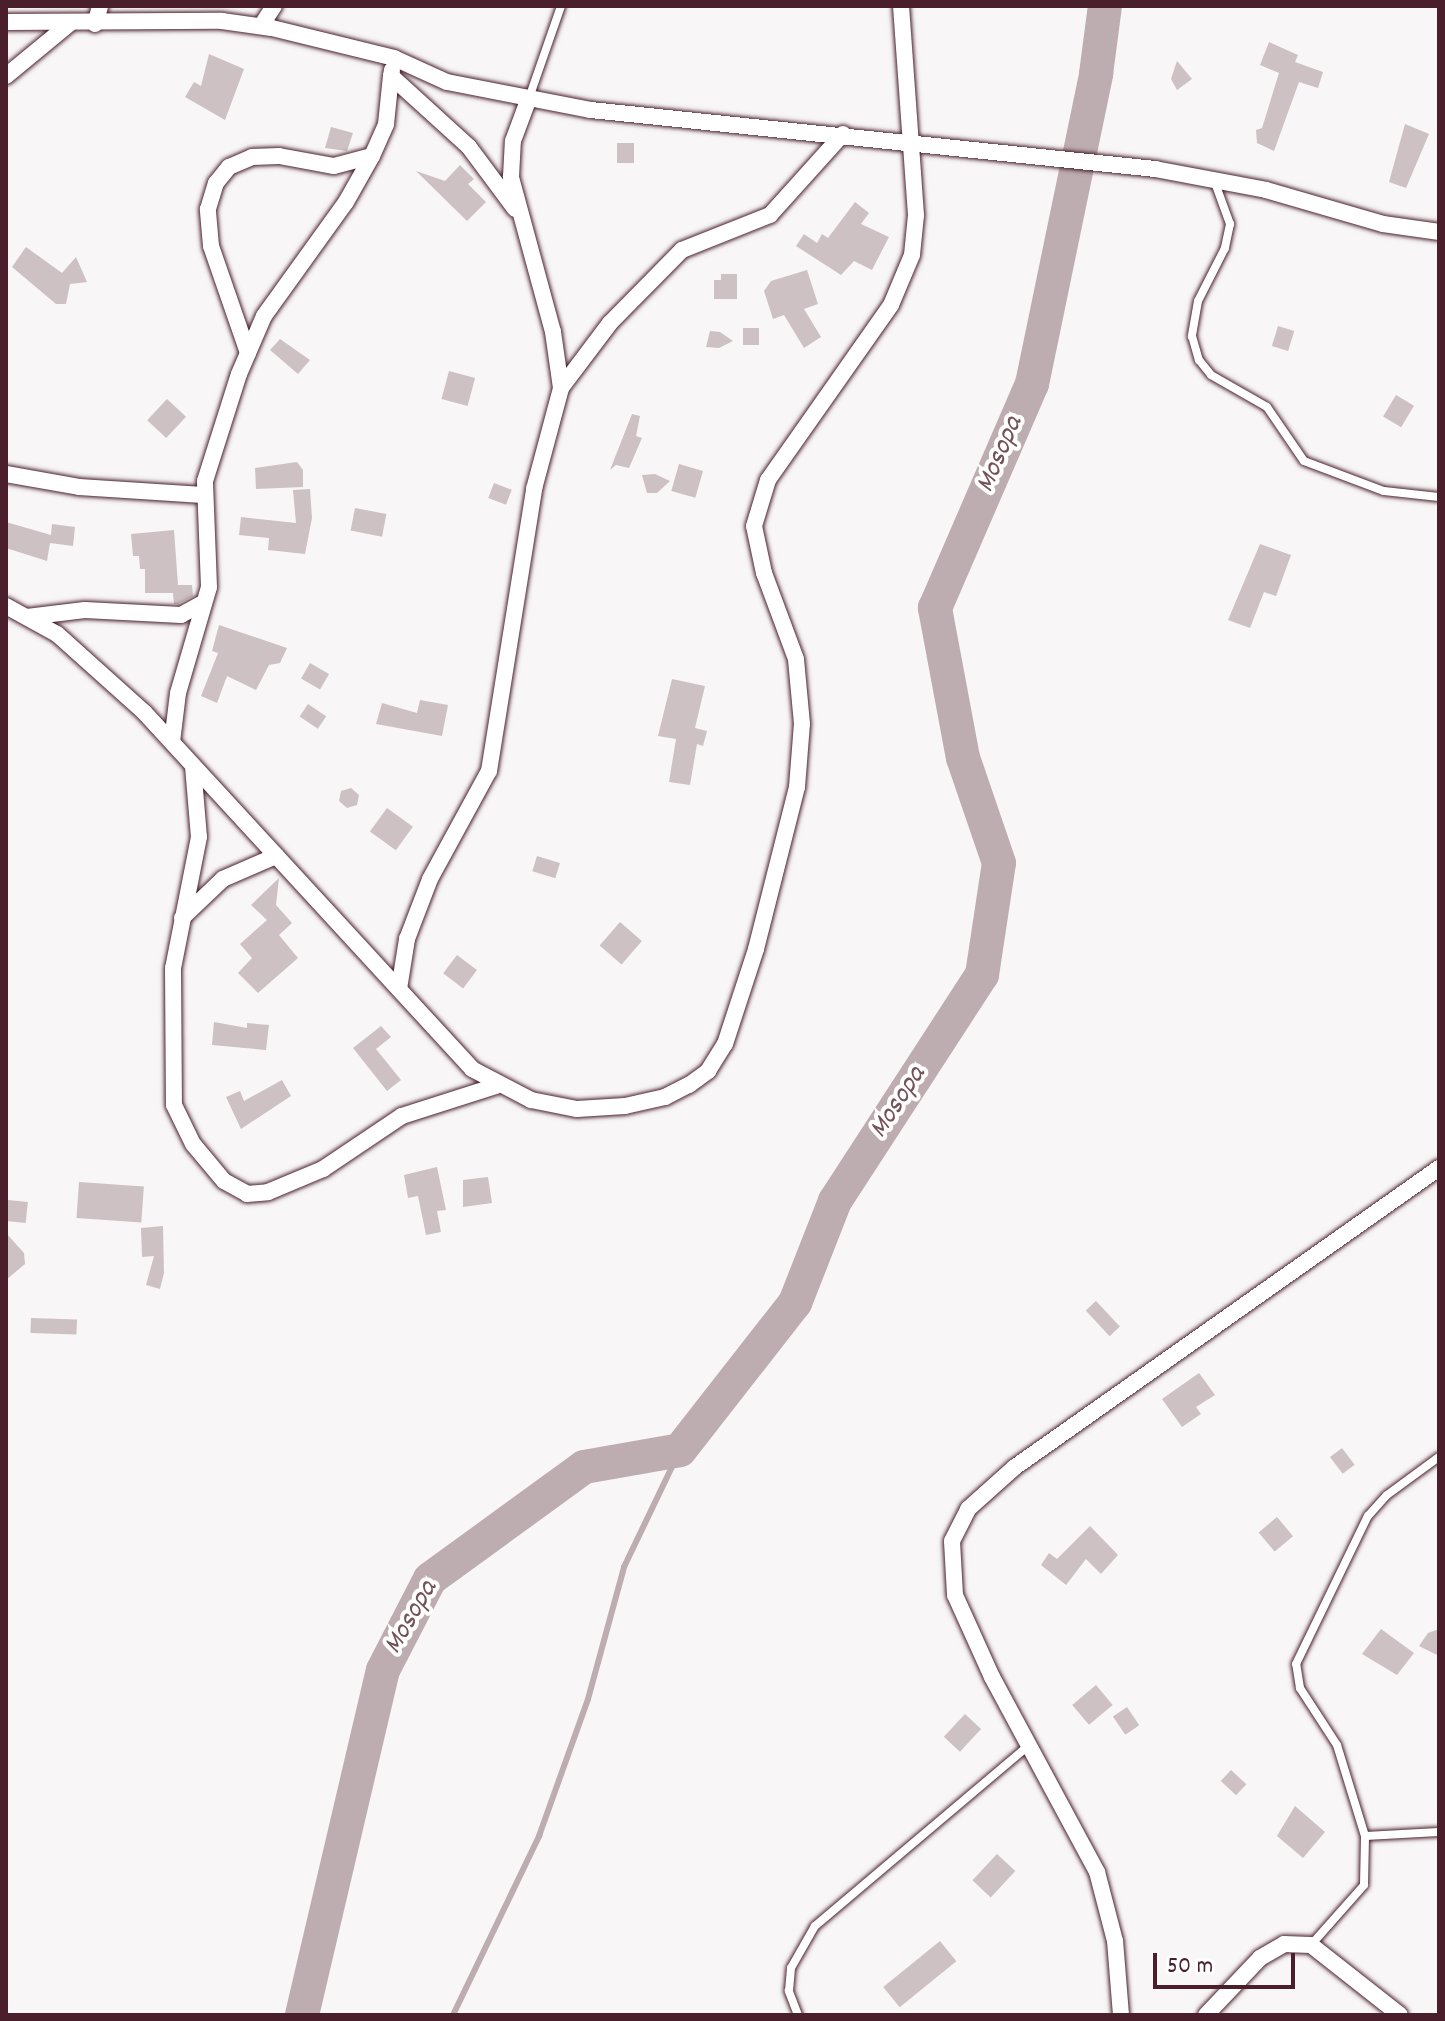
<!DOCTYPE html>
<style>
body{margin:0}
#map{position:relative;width:1445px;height:2021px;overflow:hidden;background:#f8f6f7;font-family:Dekko,sans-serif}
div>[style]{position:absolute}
.stream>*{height:6px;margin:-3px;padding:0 3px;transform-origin:3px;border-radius:3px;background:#bdadb0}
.river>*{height:34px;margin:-17px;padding:0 17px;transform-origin:17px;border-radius:17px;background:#bdadb0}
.building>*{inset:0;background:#cdc1c4;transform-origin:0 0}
.roads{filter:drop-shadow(0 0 2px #4a1f2b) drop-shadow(0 0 2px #4a1f2b)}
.lane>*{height:8px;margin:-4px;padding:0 4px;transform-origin:4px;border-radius:4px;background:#fff}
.street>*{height:16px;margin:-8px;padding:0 8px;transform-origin:8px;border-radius:8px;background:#fff}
span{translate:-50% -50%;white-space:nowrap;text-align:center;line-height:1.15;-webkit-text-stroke:8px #fff;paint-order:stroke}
.water-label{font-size:28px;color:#72515a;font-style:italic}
.frame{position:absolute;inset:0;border:8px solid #4a1f2b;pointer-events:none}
.scale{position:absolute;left:1153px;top:1953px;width:142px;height:36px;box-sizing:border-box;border:4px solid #4a1f2b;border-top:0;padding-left:10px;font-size:24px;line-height:28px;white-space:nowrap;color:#4a1f2b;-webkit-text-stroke:6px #fff;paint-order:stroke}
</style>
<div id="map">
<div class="stream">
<i style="left:453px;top:2015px;width:199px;rotate:-64.3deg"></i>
<i style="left:539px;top:1836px;width:145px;rotate:-70.3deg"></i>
<i style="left:588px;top:1699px;width:137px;rotate:-74.7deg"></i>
<i style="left:624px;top:1567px;width:130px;rotate:-64.4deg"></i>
</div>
<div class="river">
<i style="left:302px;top:2015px;width:354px;rotate:-76.8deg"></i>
<i style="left:383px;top:1670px;width:102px;rotate:-62.7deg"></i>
<i style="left:430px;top:1579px;width:190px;rotate:-36deg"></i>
<i style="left:584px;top:1467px;width:97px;rotate:-10deg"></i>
<i style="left:680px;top:1450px;width:187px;rotate:-52deg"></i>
<i style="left:795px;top:1303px;width:110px;rotate:-68.6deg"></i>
<i style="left:835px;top:1201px;width:270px;rotate:-57deg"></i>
<i style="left:982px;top:975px;width:113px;rotate:-81.4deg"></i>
<i style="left:999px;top:863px;width:111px;rotate:-108.9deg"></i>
<i style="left:963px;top:758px;width:153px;rotate:-100.6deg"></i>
<i style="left:935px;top:608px;width:244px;rotate:-66.6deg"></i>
<i style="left:1032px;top:384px;width:317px;rotate:-78.3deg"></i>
<i style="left:1096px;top:74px;width:69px;rotate:-82.5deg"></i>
</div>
<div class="building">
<i style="clip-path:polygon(1269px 42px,1298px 55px,1295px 62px,1323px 72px,1318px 88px,1299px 82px,1274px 151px,1257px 143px,1256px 130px,1262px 128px,1279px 73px,1260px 65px)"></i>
<i style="clip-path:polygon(209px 54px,244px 69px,225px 120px,185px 97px,194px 82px,201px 86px)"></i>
<i style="clip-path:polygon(1177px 61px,1192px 79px,1177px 90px,1171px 79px)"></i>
<i style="clip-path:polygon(1405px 124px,1429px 134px,1406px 188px,1389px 182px)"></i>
<i style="clip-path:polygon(331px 127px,353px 133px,347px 151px,325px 148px)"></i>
<i style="left:617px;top:143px;width:17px;height:20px"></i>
<i style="clip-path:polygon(460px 165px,474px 179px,468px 184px,486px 202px,467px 221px,416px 171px,445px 181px)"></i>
<i style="clip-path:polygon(855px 202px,869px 213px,861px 224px,889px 237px,872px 270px,854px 261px,841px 275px,796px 246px,804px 234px,817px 243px,822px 234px,828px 238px)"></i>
<i style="clip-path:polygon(26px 247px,62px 273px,76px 257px,87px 282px,70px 284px,66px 304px,56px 304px,12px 267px)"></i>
<i style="clip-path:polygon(807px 270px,818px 304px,804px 309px,821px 337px,804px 348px,784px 315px,773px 319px,764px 291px,771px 281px)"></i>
<i style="clip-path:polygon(721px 274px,737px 274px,737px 299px,714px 299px,714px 280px,721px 280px)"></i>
<i style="left:1278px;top:326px;width:17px;height:21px;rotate:17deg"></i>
<i style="left:743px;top:328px;width:16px;height:17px"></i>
<i style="clip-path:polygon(710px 331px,720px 332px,733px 341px,719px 348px,706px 347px)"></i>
<i style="clip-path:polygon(280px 339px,310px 360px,298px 374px,270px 350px)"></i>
<i style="left:449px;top:371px;width:27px;height:29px;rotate:15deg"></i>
<i style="left:1396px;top:395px;width:21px;height:25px;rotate:31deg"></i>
<i style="left:167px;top:399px;width:26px;height:29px;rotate:43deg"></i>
<i style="clip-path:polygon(632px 414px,640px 416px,636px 436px,642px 438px,629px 468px,616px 465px,610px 470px)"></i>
<i style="clip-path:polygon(297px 462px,303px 470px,303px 487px,256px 489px,255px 468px)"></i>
<i style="left:679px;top:464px;width:25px;height:28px;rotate:16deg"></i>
<i style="clip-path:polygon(655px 474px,670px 481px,657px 493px,647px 493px,642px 475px)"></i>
<i style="left:494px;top:483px;width:19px;height:16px;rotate:21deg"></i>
<i style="clip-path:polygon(310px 489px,312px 518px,305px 554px,268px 550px,269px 538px,239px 535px,241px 517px,296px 523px,293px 490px)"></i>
<i style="left:355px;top:508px;width:32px;height:23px;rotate:11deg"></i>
<i style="clip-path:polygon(6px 522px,51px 535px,52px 524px,75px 527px,73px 546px,50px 543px,47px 561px,6px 548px)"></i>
<i style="clip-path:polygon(174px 530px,178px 585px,192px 585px,193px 596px,178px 604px,174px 604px,173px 593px,145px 593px,145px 569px,140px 569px,139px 556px,133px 556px,131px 534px)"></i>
<i style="clip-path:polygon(1260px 544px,1291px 555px,1276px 596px,1264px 592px,1250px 628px,1228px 620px)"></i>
<i style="clip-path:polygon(219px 625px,287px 648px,280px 663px,269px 665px,256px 690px,227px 676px,217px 703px,201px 696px,218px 653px,212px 651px)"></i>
<i style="left:310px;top:663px;width:22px;height:18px;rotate:30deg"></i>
<i style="clip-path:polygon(672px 679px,705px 686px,695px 728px,707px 731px,703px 746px,697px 744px,690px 785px,669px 782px,676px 739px,658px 736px)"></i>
<i style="clip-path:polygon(420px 700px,448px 705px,442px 736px,376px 724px,382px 703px,417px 713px)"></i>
<i style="left:308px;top:704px;width:22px;height:15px;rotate:34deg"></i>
<i style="clip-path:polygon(351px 788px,359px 795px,357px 805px,347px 808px,339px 801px,341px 791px)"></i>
<i style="left:387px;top:808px;width:32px;height:29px;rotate:36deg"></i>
<i style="left:537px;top:856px;width:24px;height:16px;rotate:17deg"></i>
<i style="clip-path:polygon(279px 878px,276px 905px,292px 923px,279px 935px,298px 958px,258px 993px,238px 973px,252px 958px,240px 944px,267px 920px,251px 905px)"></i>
<i style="left:620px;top:922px;width:29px;height:31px;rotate:41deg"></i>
<i style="left:457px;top:955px;width:25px;height:23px;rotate:37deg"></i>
<i style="clip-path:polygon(214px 1022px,247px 1028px,247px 1023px,269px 1025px,266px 1050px,212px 1045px)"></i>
<i style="clip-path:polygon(381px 1026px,391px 1037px,376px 1049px,401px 1080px,387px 1091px,353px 1048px)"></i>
<i style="clip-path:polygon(282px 1080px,291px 1096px,241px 1129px,226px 1097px,240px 1091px,244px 1101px)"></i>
<i style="clip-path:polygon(437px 1167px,446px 1210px,437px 1211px,441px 1232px,426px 1235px,418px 1196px,408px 1198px,404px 1175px)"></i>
<i style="clip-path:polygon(488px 1177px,492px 1203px,463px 1207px,463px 1180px)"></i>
<i style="left:79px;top:1182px;width:65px;height:36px;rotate:4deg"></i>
<i style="left:8px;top:1200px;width:20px;height:21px;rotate:6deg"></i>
<i style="clip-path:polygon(163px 1226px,164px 1273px,160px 1289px,146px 1285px,154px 1256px,142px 1257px,141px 1228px)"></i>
<i style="clip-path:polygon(6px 1233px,24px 1253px,25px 1264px,6px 1280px)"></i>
<i style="left:1096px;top:1301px;width:35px;height:14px;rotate:47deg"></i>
<i style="left:31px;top:1318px;width:46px;height:15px;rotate:2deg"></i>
<i style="clip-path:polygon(1199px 1373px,1215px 1395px,1196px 1407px,1201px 1414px,1182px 1427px,1162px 1399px)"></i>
<i style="left:1342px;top:1448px;width:21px;height:15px;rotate:53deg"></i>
<i style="left:1277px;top:1517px;width:25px;height:24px;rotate:50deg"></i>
<i style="clip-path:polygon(1090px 1526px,1118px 1555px,1101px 1574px,1086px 1559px,1066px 1585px,1041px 1565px,1049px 1553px,1057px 1559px)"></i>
<i style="clip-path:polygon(1381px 1629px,1414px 1653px,1397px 1675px,1362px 1654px)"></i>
<i style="clip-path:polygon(1439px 1629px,1439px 1656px,1419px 1646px,1428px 1633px)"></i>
<i style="left:1096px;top:1685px;width:26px;height:31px;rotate:50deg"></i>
<i style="left:1127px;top:1707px;width:22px;height:17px;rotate:56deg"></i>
<i style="left:965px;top:1714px;width:22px;height:31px;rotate:43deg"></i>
<i style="left:1231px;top:1770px;width:21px;height:15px;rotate:43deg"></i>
<i style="clip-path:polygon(1295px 1806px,1325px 1832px,1303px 1858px,1277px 1836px)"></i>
<i style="left:997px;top:1854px;width:25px;height:36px;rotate:43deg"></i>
<i style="left:940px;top:1941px;width:26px;height:73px;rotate:51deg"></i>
</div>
<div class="roads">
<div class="lane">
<i style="left:529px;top:98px;width:97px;rotate:-70.8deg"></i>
<i style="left:1214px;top:180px;width:47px;rotate:70deg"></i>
<i style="left:1230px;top:224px;width:25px;rotate:102deg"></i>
<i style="left:1225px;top:248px;width:59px;rotate:117deg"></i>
<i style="left:1198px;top:301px;width:36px;rotate:100deg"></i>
<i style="left:1192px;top:336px;width:25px;rotate:74deg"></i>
<i style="left:1199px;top:360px;width:19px;rotate:51deg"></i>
<i style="left:1211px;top:375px;width:64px;rotate:29.7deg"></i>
<i style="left:1267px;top:407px;width:65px;rotate:55.6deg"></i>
<i style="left:1304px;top:461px;width:85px;rotate:20.6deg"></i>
<i style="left:1384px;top:491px;width:55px;rotate:6.2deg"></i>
<i style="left:1365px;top:1836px;width:74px;rotate:-3.1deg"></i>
<i style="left:1311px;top:1945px;width:80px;rotate:-48.5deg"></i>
<i style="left:1364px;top:1885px;width:49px;rotate:-88.8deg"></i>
<i style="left:1365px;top:1836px;width:95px;rotate:-107.1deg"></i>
<i style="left:1337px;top:1745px;width:68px;rotate:-123deg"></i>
<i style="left:1300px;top:1688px;width:24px;rotate:-99deg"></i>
<i style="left:1296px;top:1664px;width:165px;rotate:-64.1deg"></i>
<i style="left:1368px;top:1516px;width:28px;rotate:-48deg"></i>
<i style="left:1387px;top:1495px;width:64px;rotate:-36.2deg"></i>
<i style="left:798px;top:2015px;width:26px;rotate:-111deg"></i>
<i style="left:789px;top:1991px;width:23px;rotate:-85deg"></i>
<i style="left:791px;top:1968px;width:48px;rotate:-60.3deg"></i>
<i style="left:815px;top:1926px;width:279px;rotate:-40.2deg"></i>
</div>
<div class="street">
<i style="left:6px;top:22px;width:216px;rotate:-0.3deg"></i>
<i style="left:222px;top:21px;width:50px;rotate:8deg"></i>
<i style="left:272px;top:28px;width:126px;rotate:13.8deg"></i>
<i style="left:394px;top:58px;width:58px;rotate:24.4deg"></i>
<i style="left:447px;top:82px;width:147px;rotate:11deg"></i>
<i style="left:591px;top:110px;width:567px;rotate:5.97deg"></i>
<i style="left:1155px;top:169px;width:113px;rotate:10.7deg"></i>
<i style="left:1266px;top:190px;width:122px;rotate:16.2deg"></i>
<i style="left:1383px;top:224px;width:57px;rotate:8.1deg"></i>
<i style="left:95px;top:24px;width:19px;rotate:-74deg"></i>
<i style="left:261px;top:26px;width:24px;rotate:-57deg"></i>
<i style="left:392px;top:70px;width:6px;rotate:99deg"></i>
<i style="left:391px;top:76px;width:105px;rotate:42.3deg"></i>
<i style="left:469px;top:147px;width:77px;rotate:53.4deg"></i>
<i style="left:6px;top:76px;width:82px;rotate:-39.5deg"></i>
<i style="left:248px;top:353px;width:113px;rotate:-109.1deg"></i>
<i style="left:211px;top:246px;width:37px;rotate:-95deg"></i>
<i style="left:208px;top:209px;width:27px;rotate:-73deg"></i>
<i style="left:216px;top:183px;width:21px;rotate:-51deg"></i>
<i style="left:229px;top:167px;width:25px;rotate:-23deg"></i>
<i style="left:252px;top:157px;width:27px;rotate:-2deg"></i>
<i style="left:279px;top:156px;width:56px;rotate:10.3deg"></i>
<i style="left:334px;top:166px;width:39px;rotate:-15deg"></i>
<i style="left:561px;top:388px;width:81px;rotate:-53deg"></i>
<i style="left:610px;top:323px;width:103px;rotate:-45.4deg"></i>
<i style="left:682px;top:250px;width:95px;rotate:-21.7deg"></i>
<i style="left:770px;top:215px;width:109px;rotate:-48deg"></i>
<i style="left:6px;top:474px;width:74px;rotate:10.1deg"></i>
<i style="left:79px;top:487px;width:124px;rotate:3.7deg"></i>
<i style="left:6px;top:606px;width:58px;rotate:28.8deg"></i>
<i style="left:57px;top:634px;width:117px;rotate:41.9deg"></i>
<i style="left:144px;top:712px;width:485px;rotate:47.4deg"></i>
<i style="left:472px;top:1069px;width:67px;rotate:27.7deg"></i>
<i style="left:531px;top:1100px;width:47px;rotate:11.1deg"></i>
<i style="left:577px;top:1109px;width:48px;rotate:-3.6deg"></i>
<i style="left:625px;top:1106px;width:41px;rotate:-12.7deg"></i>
<i style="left:665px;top:1097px;width:27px;rotate:-27deg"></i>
<i style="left:689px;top:1085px;width:24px;rotate:-36deg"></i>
<i style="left:708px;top:1071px;width:32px;rotate:-58deg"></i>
<i style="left:725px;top:1044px;width:100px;rotate:-71.9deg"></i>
<i style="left:756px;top:949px;width:167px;rotate:-75.8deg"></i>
<i style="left:797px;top:787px;width:63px;rotate:-85.5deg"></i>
<i style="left:802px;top:724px;width:65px;rotate:-95.3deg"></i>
<i style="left:796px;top:659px;width:92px;rotate:-110.4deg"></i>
<i style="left:764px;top:573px;width:48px;rotate:-102deg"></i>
<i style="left:754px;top:526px;width:48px;rotate:-73.1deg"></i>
<i style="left:768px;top:480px;width:214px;rotate:-54.9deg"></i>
<i style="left:891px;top:305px;width:54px;rotate:-67.2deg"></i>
<i style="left:912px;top:255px;width:40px;rotate:-84.3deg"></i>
<i style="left:916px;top:215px;width:210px;rotate:-94.1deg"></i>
<i style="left:27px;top:617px;width:58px;rotate:-6.9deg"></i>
<i style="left:85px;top:610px;width:96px;rotate:3deg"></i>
<i style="left:181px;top:615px;width:26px;rotate:-29deg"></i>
<i style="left:172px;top:742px;width:49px;rotate:-83deg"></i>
<i style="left:178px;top:693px;width:110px;rotate:-73.7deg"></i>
<i style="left:209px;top:587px;width:106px;rotate:-92.2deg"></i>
<i style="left:205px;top:481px;width:112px;rotate:-72.4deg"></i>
<i style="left:239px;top:374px;width:63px;rotate:-66.7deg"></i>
<i style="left:264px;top:316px;width:140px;rotate:-54.3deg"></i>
<i style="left:346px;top:202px;width:53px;rotate:-60.5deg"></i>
<i style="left:372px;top:156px;width:35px;rotate:-66deg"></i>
<i style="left:386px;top:124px;width:48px;rotate:-84.1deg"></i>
<i style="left:193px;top:766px;width:71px;rotate:85.2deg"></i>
<i style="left:199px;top:837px;width:134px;rotate:101.2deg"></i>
<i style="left:173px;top:968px;width:137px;rotate:89.6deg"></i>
<i style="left:174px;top:1105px;width:43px;rotate:64deg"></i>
<i style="left:193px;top:1144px;width:48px;rotate:50deg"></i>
<i style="left:224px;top:1181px;width:26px;rotate:29deg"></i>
<i style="left:247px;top:1194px;width:21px;rotate:-5deg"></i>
<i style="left:268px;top:1192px;width:60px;rotate:-22.7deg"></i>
<i style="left:323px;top:1169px;width:95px;rotate:-33.9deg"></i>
<i style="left:402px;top:1116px;width:99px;rotate:-17.7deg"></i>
<i style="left:182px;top:918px;width:57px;rotate:-43.6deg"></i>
<i style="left:223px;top:879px;width:58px;rotate:-23.5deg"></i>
<i style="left:399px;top:989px;width:51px;rotate:-80.9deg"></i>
<i style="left:407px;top:939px;width:64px;rotate:-69deg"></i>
<i style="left:430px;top:879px;width:123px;rotate:-61.4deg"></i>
<i style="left:489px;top:771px;width:286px;rotate:-80.9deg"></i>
<i style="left:534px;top:489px;width:105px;rotate:-75deg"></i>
<i style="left:561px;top:388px;width:57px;rotate:-98.1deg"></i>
<i style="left:553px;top:332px;width:161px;rotate:-105.2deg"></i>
<i style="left:511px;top:177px;width:36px;rotate:-87deg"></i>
<i style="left:513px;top:141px;width:46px;rotate:-69.6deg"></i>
<i style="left:1121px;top:2015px;width:74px;rotate:-94.6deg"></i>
<i style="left:1115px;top:1941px;width:71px;rotate:-104.6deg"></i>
<i style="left:1097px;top:1872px;width:221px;rotate:-118.3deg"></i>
<i style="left:992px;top:1677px;width:90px;rotate:-114.3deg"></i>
<i style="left:955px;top:1595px;width:54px;rotate:-93.2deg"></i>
<i style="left:952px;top:1541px;width:36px;rotate:-63deg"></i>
<i style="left:968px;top:1509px;width:63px;rotate:-41.8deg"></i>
<i style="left:1015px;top:1467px;width:519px;rotate:-35.19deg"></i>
<i style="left:1206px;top:2015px;width:79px;rotate:-46.5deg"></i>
<i style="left:1260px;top:1958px;width:28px;rotate:-30deg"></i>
<i style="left:1284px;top:1944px;width:27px;rotate:2deg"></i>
<i style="left:1311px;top:1945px;width:113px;rotate:38.2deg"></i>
</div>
</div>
<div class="water-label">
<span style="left:1001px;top:455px;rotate:-67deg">Mosopa</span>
<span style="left:899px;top:1103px;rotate:-57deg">Mosopa</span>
<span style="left:412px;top:1618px;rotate:-60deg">Mosopa</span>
</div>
<div class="frame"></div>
<div class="scale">50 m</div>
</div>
